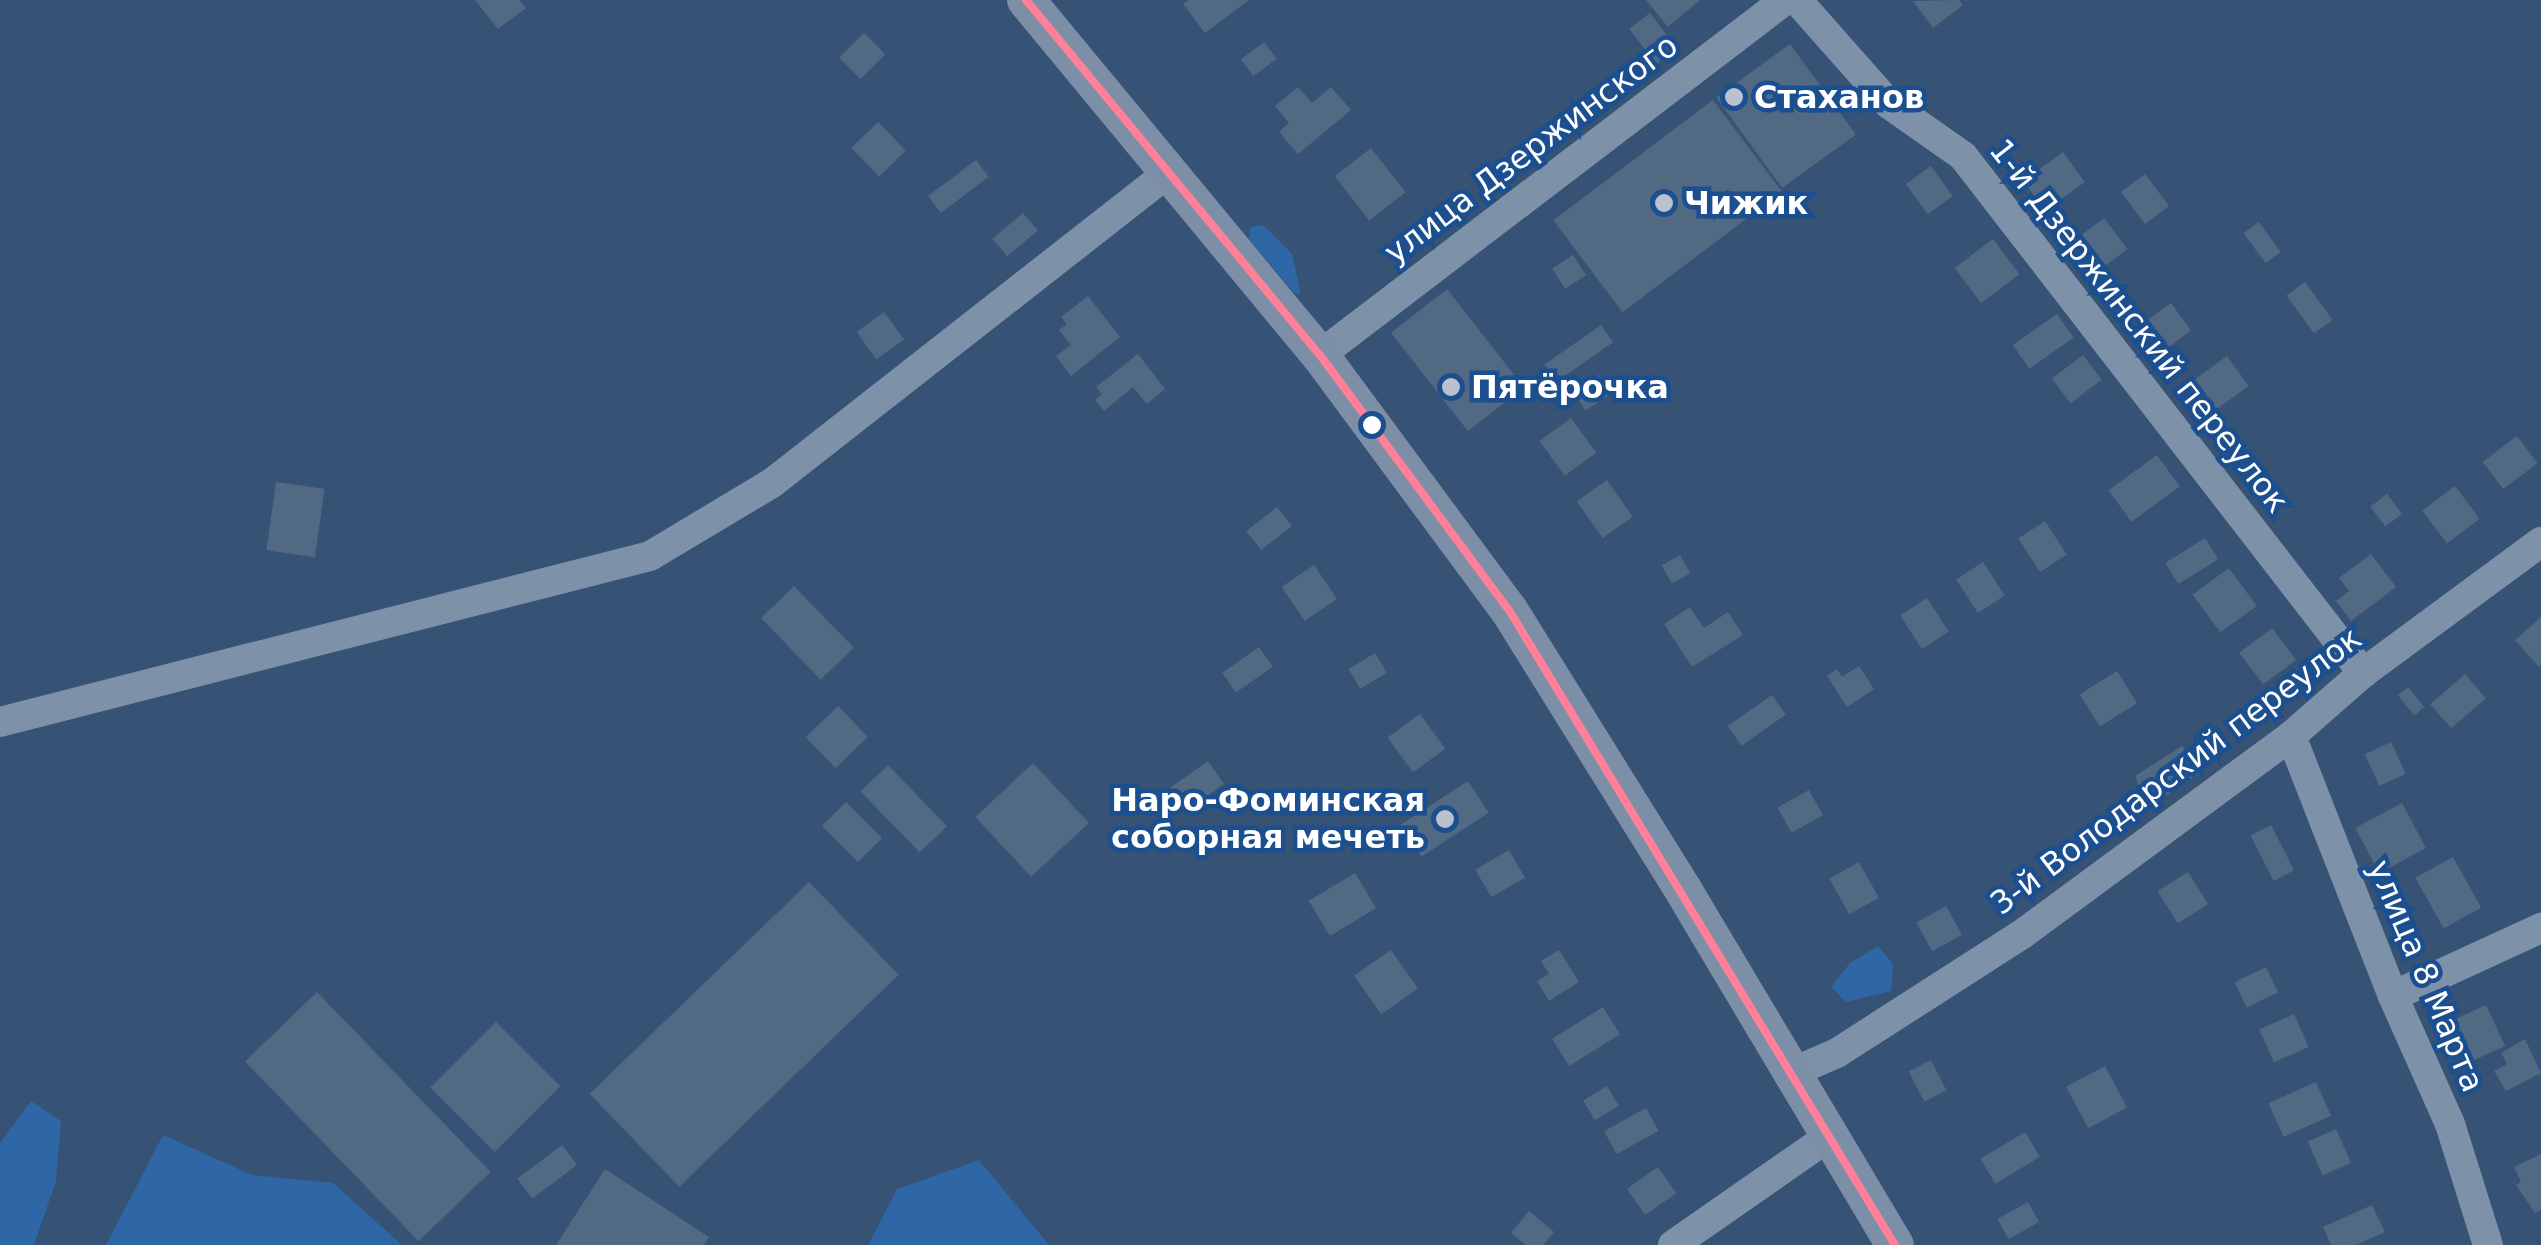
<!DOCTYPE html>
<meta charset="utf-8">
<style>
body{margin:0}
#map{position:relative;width:2541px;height:1245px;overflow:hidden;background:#365274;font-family:"DejaVu Sans",sans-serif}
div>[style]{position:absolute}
.green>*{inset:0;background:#2f66a5}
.building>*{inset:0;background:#526984;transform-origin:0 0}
.minor>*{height:30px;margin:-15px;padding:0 15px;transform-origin:15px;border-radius:15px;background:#7d92a8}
.major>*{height:38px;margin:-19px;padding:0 19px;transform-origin:19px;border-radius:19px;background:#7d8ea7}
.bus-1>*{height:8px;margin:-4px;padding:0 4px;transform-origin:4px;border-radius:4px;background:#ff8098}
.dots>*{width:28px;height:28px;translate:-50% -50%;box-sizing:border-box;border:5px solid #1b4f8f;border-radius:50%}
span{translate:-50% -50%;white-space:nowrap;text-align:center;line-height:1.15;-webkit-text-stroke:9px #1b4f8f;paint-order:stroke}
.poi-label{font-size:32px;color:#fff;font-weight:700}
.left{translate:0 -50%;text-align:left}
.right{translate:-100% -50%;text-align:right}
.street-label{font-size:32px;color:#fff}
</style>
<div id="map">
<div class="green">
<i style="clip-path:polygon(1263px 225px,1292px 254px,1301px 294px,1294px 293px,1249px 239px,1250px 227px)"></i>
<i style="clip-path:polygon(1878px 946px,1893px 964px,1891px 991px,1846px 1002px,1831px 987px,1850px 963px)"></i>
<i style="clip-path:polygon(31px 1101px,61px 1121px,56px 1181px,34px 1245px,0 1245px,0 1143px)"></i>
<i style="clip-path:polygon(163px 1135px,252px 1175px,333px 1183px,402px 1245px,106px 1245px)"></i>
<i style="clip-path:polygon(979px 1160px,1049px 1245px,868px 1245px,897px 1189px)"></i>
</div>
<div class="building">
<i style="clip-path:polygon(475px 0,519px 0,526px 8px,498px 29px)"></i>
<i style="clip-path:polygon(1189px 0,1249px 0,1205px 33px,1183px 4px)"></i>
<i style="clip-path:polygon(1646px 0,1700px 0,1668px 27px)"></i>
<i style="clip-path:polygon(1959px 0,1963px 5px,1933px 28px,1913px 1px)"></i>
<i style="left:1650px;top:13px;width:44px;height:26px;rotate:53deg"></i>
<i style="left:864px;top:33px;width:30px;height:35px;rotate:45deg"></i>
<i style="left:1264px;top:42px;width:21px;height:29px;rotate:53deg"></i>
<i style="left:1790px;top:44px;width:112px;height:91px;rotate:54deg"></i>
<i style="clip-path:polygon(1298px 87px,1312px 103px,1331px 87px,1351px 110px,1298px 154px,1279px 132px,1289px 123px,1275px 106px)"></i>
<i style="left:1713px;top:100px;width:115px;height:200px;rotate:53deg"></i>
<i style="left:878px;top:122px;width:40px;height:37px;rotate:46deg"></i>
<i style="left:1371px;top:148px;width:56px;height:46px;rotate:52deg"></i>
<i style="left:2063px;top:152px;width:37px;height:49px;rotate:54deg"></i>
<i style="left:976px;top:160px;width:21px;height:60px;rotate:53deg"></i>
<i style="left:1931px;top:166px;width:37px;height:31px;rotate:54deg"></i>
<i style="left:2145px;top:174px;width:40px;height:30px;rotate:53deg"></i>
<i style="left:1023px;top:213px;width:23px;height:40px;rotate:50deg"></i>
<i style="left:2104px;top:218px;width:39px;height:39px;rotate:53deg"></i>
<i style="left:2259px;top:222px;width:37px;height:19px;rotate:54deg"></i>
<i style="left:1993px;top:239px;width:44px;height:48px;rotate:53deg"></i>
<i style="left:1573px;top:255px;width:24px;height:25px;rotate:57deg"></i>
<i style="left:2305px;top:282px;width:47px;height:23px;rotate:54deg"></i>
<i style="left:1447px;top:289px;width:125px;height:71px;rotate:52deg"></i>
<i style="clip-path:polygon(1088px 296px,1120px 337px,1071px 376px,1056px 356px,1071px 345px,1059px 330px,1067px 324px,1061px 317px)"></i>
<i style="left:2171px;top:303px;width:34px;height:36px;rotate:54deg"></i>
<i style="left:884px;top:312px;width:34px;height:34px;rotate:54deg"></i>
<i style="left:2057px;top:314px;width:29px;height:54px;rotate:55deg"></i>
<i style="left:1601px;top:325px;width:21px;height:69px;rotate:55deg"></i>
<i style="clip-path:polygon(1138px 354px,1165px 389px,1147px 404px,1133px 387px,1104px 411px,1095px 400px,1102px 394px,1096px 387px)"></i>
<i style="left:2083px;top:355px;width:31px;height:39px;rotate:53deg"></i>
<i style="left:2227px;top:356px;width:37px;height:40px;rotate:54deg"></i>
<i style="left:1599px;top:375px;width:22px;height:31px;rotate:56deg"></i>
<i style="left:1571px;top:418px;width:43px;height:39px;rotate:54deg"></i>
<i style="left:2517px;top:436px;width:34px;height:43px;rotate:53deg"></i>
<i style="left:2157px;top:455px;width:39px;height:60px;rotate:54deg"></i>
<i style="left:1607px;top:480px;width:45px;height:37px;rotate:55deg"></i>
<i style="left:276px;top:482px;width:49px;height:69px;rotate:8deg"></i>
<i style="left:2455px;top:486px;width:41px;height:41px;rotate:53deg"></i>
<i style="left:2387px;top:494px;width:25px;height:21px;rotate:53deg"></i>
<i style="left:1277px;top:507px;width:24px;height:39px;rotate:52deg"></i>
<i style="left:2045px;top:521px;width:40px;height:32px;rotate:57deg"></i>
<i style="left:2205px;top:538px;width:25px;height:47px;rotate:58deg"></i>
<i style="clip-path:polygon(2371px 554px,2396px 587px,2351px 621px,2336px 601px,2349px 591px,2339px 578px)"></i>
<i style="left:1680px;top:555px;width:21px;height:21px;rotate:61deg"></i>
<i style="left:1983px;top:562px;width:40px;height:32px;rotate:57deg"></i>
<i style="left:1314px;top:565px;width:41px;height:39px;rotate:56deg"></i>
<i style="left:2229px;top:568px;width:47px;height:45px;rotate:54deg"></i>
<i style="left:794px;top:586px;width:86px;height:46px;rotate:46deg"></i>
<i style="left:1927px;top:598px;width:40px;height:32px;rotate:57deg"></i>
<i style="clip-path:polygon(1690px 607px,1704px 628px,1728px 612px,1743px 635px,1692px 667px,1664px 624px)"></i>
<i style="clip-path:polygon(2541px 617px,2541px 664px,2539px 667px,2515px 640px)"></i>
<i style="left:2272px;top:628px;width:40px;height:41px;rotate:53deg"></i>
<i style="left:1259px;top:647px;width:24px;height:45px;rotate:55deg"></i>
<i style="left:1375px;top:653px;width:23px;height:31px;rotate:59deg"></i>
<i style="clip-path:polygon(1859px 666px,1874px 689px,1847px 707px,1827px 676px,1837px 669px,1842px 677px)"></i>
<i style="left:2117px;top:671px;width:38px;height:44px;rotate:58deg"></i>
<i style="left:2465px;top:674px;width:32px;height:46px;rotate:49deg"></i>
<i style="left:2408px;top:687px;width:26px;height:13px;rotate:51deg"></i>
<i style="left:1772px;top:695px;width:24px;height:54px;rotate:55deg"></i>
<i style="left:838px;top:706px;width:43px;height:45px;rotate:46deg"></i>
<i style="left:1420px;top:714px;width:43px;height:40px;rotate:54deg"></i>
<i style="left:2391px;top:742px;width:35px;height:29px;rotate:65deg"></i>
<i style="clip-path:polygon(2182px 746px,2200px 773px,2153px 804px,2148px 797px,2144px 800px,2135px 776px)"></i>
<i style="left:1208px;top:761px;width:28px;height:50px;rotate:55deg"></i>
<i style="left:1033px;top:763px;width:82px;height:79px;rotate:47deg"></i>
<i style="left:888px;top:765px;width:85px;height:38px;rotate:46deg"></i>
<i style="left:1468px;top:781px;width:38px;height:80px;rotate:57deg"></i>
<i style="left:1809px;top:790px;width:29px;height:36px;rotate:61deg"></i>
<i style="left:846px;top:802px;width:51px;height:34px;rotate:45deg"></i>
<i style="left:2402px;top:803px;width:51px;height:53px;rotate:62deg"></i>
<i style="left:2271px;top:825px;width:51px;height:23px;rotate:63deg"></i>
<i style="left:1509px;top:850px;width:32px;height:39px;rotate:60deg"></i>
<i style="left:2453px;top:857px;width:58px;height:43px;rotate:61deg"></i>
<i style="left:1859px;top:862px;width:41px;height:34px;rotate:61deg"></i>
<i style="left:2188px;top:872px;width:38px;height:36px;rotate:58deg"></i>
<i style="left:1355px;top:873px;width:41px;height:54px;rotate:59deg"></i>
<i style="left:809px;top:882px;width:129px;height:305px;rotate:46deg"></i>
<i style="left:1946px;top:906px;width:33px;height:34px;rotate:61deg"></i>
<i style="left:1391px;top:950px;width:47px;height:45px;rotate:55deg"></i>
<i style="clip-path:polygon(1559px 950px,1579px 982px,1549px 1001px,1537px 981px,1549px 974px,1541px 961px)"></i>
<i style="left:2266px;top:967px;width:28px;height:35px;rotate:64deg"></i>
<i style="left:317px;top:992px;width:250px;height:100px;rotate:46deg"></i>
<i style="left:2486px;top:1005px;width:45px;height:46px;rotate:65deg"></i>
<i style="left:1603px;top:1007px;width:32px;height:60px;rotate:58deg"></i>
<i style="left:2294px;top:1014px;width:36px;height:38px;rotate:66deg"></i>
<i style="left:496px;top:1022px;width:91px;height:93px;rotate:45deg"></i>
<i style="clip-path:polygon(2525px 1039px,2541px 1073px,2506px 1091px,2494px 1071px,2507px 1064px,2501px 1053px)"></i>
<i style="left:1931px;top:1060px;width:34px;height:25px;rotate:63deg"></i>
<i style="left:2105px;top:1066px;width:47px;height:44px;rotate:62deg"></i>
<i style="left:2316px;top:1082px;width:37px;height:52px;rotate:66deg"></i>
<i style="left:1607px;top:1086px;width:23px;height:28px;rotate:59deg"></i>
<i style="left:1646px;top:1108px;width:26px;height:48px;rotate:61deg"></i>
<i style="left:2336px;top:1129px;width:37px;height:31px;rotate:66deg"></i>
<i style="left:2025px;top:1132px;width:29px;height:52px;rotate:59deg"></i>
<i style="left:562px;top:1145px;width:25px;height:56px;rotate:53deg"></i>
<i style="clip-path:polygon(2541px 1154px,2541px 1210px,2535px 1213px,2516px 1185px,2521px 1182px,2514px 1167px)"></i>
<i style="left:1658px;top:1167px;width:32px;height:38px;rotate:55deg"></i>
<i style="clip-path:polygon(605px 1169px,709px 1237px,704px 1245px,556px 1245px)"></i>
<i style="left:2028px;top:1202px;width:23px;height:35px;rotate:61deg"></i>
<i style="clip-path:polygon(2372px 1205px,2385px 1232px,2356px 1245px,2331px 1245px,2323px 1227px)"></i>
<i style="clip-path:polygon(1529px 1211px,1554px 1232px,1543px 1245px,1526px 1245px,1511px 1233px)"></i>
</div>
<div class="minor">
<i style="left:1797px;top:0;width:139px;rotate:48.5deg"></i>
<i style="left:1889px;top:104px;width:90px;rotate:35.1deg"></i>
<i style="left:1963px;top:156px;width:654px;rotate:52.27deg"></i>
<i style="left:1320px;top:355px;width:585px;rotate:-37.36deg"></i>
<i style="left:0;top:722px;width:671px;rotate:-14.33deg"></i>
<i style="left:650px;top:556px;width:142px;rotate:-30.9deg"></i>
<i style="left:772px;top:483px;width:504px;rotate:-38.07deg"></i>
<i style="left:2291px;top:736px;width:279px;rotate:68.6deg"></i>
<i style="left:2393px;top:996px;width:140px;rotate:66deg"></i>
<i style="left:2450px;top:1124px;width:127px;rotate:72.6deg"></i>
<i style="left:2393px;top:996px;width:163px;rotate:-24.7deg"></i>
<i style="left:1793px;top:1072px;width:48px;rotate:-23.4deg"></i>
<i style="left:1837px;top:1053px;width:219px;rotate:-32.7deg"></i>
<i style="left:2021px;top:935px;width:335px;rotate:-36.4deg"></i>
<i style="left:2291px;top:736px;width:96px;rotate:-41.2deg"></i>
<i style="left:2363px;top:673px;width:221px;rotate:-36.4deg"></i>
<i style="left:1673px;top:1245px;width:191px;rotate:-34.8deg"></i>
</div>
<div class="major">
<i style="left:1026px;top:0;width:461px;rotate:50.4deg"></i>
<i style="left:1320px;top:355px;width:317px;rotate:53.5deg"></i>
<i style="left:1509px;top:610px;width:333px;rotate:58.1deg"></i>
<i style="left:1685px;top:893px;width:410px;rotate:59.2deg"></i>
</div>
<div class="bus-1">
<i style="left:1026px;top:0;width:461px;rotate:50.4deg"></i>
<i style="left:1320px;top:355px;width:317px;rotate:53.5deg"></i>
<i style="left:1509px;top:610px;width:743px;rotate:58.71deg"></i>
</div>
<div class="dots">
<i style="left:1734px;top:97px;background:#b9c2ce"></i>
<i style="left:1664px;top:203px;background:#b9c2ce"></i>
<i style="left:1451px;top:387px;background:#b9c2ce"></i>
<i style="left:1372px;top:425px;background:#fff"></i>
<i style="left:1445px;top:819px;background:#b9c2ce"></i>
</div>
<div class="poi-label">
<span class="left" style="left:1754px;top:97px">Стаханов</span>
<span class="left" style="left:1684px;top:203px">Чижик</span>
<span class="left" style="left:1471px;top:387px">Пятёрочка</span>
<span class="right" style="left:1425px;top:819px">Наро-Фоминская<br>соборная мечеть</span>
</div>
<div class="street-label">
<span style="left:1531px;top:149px;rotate:-37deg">улица Дзержинского</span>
<span style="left:2139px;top:326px;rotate:52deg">1-й Дзержинский переулок</span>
<span style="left:2176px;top:771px;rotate:-37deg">3-й Володарский переулок</span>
<span style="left:2426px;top:976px;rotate:67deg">улица 8 Марта</span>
</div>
</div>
